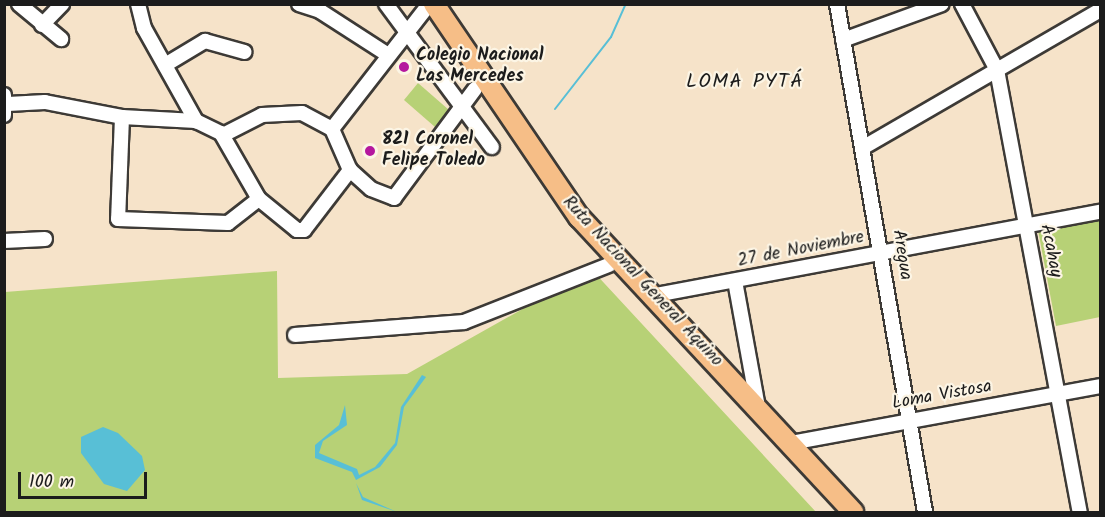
<!DOCTYPE html>
<meta charset="utf-8">
<style>
body{margin:0}
#map{position:relative;width:1105px;height:517px;overflow:hidden;background:#f6e3c9;font-family:Kalam,sans-serif}
div>[style]{position:absolute}
[style*='--x']{left:calc(var(--x)*1px);top:calc(var(--y)*1px);width:calc(var(--w)*1px);rotate:calc(var(--a)*1deg)}
.green>*{inset:0;background:#b7d176}
.water>*{inset:0;background:#58bfd6}
.stream>*{height:2px;margin:-1px;padding:0 1px;transform-origin:1px;border-radius:1px;background:#58bfd6}
.roads{filter:drop-shadow(2px 0 #3d3a36) drop-shadow(-2px 0 #3d3a36) drop-shadow(0 2px #3d3a36) drop-shadow(0 -2px #3d3a36)}
.minor>*{height:14px;margin:-7px;padding:0 7px;transform-origin:7px;border-radius:7px;background:#fff}
.highway>*{height:20px;margin:-10px;padding:0 10px;transform-origin:10px;border-radius:10px;background:#f6be87}
.dots>*{width:16px;height:16px;translate:-50% -50%;box-sizing:border-box;border:3px solid #fcf5e5;border-radius:50%}
span{translate:-50% -50%;white-space:nowrap;text-align:center;line-height:1.15;-webkit-text-stroke:4.5px #fcf5e5;paint-order:stroke}
.poi-label{font-size:18px;color:#1c1c1c;font-weight:700}
.left{translate:0 -50%;text-align:left}
.street-label{font-size:18px;color:#1c1c1c}
.neighbourhood-label{font-size:20px;color:#1c1c1c;letter-spacing:1.5px}
.frame{position:absolute;inset:0;border:6px solid #1c1c1c;pointer-events:none}
.scale{position:absolute;left:18px;top:472px;width:129px;height:27px;box-sizing:border-box;border:3px solid #1c1c1c;border-top:0;padding-left:8px;font-size:18px;line-height:21px;white-space:nowrap;color:#1c1c1c;-webkit-text-stroke:4px #fcf5e5;paint-order:stroke}
</style>
<div id="map">
<div class="green">
<i style="clip-path:polygon(418px 83px,449px 110px,435px 127px,404px 100px)"></i>
<i style="clip-path:polygon(1100px 218px,1100px 317px,1056px 326px,1038px 230px)"></i>
<i style="clip-path:polygon(592px 270px,816px 512px,5px 512px,5px 292px,277px 271px,278px 378px,407px 374px)"></i>
</div>
<div class="water">
<i style="clip-path:polygon(422px 375px,426px 377px,404px 407px,397px 445px,380px 467px,356px 480px,352px 472px,315px 458px,315px 445px,339px 425px,345px 405px,347px 425px,323px 441px,319px 453px,357px 469px,359px 475px,375px 467px,395px 443px,401px 407px)"></i>
<i style="clip-path:polygon(103px 427px,118px 433px,142px 456px,145px 470px,127px 491px,104px 484px,81px 453px,81px 437px)"></i>
<i style="clip-path:polygon(356px 483px,363px 497px,397px 512px,362px 500px)"></i>
</div>
<div class="stream">
<i style="--x:555;--y:109;--w:91;--a:-52.1"></i>
<i style="--x:611;--y:37;--w:36;--a:-66"></i>
</div>
<div class="roads">
<div class="minor">
<i style="--x:19;--y:4;--w:55;--a:39.8"></i>
<i style="--x:138;--y:4;--w:25;--a:76"></i>
<i style="--x:144;--y:28;--w:107;--a:60.8"></i>
<i style="--x:299;--y:4;--w:22;--a:18"></i>
<i style="--x:320;--y:11;--w:81;--a:32.9"></i>
<i style="--x:386;--y:4;--w:178;--a:53.5"></i>
<i style="--x:837;--y:4;--w:516;--a:80.17"></i>
<i style="--x:962;--y:4;--w:75;--a:62.1"></i>
<i style="--x:997;--y:70;--w:450;--a:79.4"></i>
<i style="--x:42;--y:25;--w:29;--a:-46"></i>
<i style="--x:843;--y:40;--w:105;--a:-20"></i>
<i style="--x:165;--y:65;--w:47;--a:-31"></i>
<i style="--x:205;--y:41;--w:41;--a:15.4"></i>
<i style="--x:4;--y:95;--w:20;--a:90"></i>
<i style="--x:8;--y:104;--w:37;--a:-3"></i>
<i style="--x:45;--y:102;--w:78;--a:11"></i>
<i style="--x:122;--y:117;--w:74;--a:3.1"></i>
<i style="--x:196;--y:121;--w:28;--a:26"></i>
<i style="--x:221;--y:133;--w:76;--a:60.1"></i>
<i style="--x:259;--y:199;--w:49;--a:39.2"></i>
<i style="--x:297;--y:230;--w:7;--a:0"></i>
<i style="--x:304;--y:230;--w:76;--a:-52.5"></i>
<i style="--x:122;--y:117;--w:102;--a:92.2"></i>
<i style="--x:118;--y:219;--w:110;--a:2.1"></i>
<i style="--x:228;--y:223;--w:39;--a:-38"></i>
<i style="--x:332;--y:129;--w:150;--a:-52.1"></i>
<i style="--x:223;--y:135;--w:44;--a:-27.1"></i>
<i style="--x:262;--y:115;--w:40;--a:-2.9"></i>
<i style="--x:302;--y:113;--w:34;--a:28"></i>
<i style="--x:332;--y:129;--w:45;--a:66.3"></i>
<i style="--x:350;--y:170;--w:28;--a:42"></i>
<i style="--x:371;--y:189;--w:25;--a:21"></i>
<i style="--x:394;--y:198;--w:136;--a:-53.4"></i>
<i style="--x:864;--y:147;--w:273;--a:-30.1"></i>
<i style="--x:4;--y:241;--w:41;--a:-2.8"></i>
<i style="--x:735;--y:281;--w:128;--a:79.7"></i>
<i style="--x:650;--y:296;--w:458;--a:-10.6"></i>
<i style="--x:295;--y:335;--w:169;--a:-4.4"></i>
<i style="--x:464;--y:322;--w:156;--a:-21.5"></i>
<i style="--x:790;--y:443;--w:315;--a:-10.4"></i>
</div>
<div class="highway">
<i style="--x:434;--y:4;--w:258;--a:55.8"></i>
<i style="--x:579;--y:217;--w:403;--a:47.1"></i>
</div>
</div>
<div class="dots">
<i style="left:404px;top:67px;background:#b5179e"></i>
<i style="left:370px;top:151px;background:#b5179e"></i>
</div>
<div class="poi-label">
<span class="left" style="left:416px;top:67px">Colegio Nacional<br>Las Mercedes</span>
<span class="left" style="left:382px;top:151px">821 Coronel<br>Felipe Toledo</span>
</div>
<div class="street-label">
<span style="left:801px;top:250px;rotate:-11deg">27 de Noviembre</span>
<span style="left:1050px;top:251px;rotate:79deg">Acahay</span>
<span style="left:901px;top:255px;rotate:81deg">Aregua</span>
<span style="left:642px;top:282px;rotate:47deg">Ruta Nacional General Aquino</span>
<span style="left:942px;top:396px;rotate:-10deg">Loma Vistosa</span>
</div>
<div class="neighbourhood-label">
<span style="left:745px;top:82px">LOMA PYTÁ</span>
</div>
<div class="frame"></div>
<div class="scale">100 m</div>
</div>
